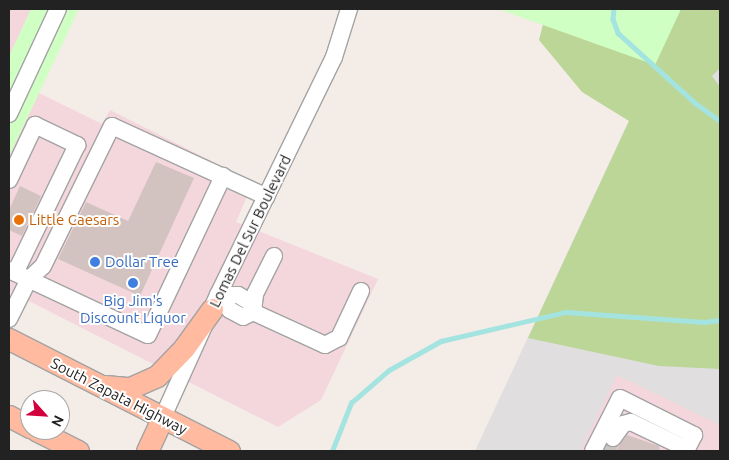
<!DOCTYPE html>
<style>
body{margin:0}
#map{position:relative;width:729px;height:460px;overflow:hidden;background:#f3ece7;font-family:Ubuntu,sans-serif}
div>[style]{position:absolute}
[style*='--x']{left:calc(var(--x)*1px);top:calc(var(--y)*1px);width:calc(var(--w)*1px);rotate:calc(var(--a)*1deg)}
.residential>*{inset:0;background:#e0dedf}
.commercial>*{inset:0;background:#f4d6dd}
.forest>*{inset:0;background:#bcd698}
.park>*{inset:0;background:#cfffc2}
.stream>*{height:4.5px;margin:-2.25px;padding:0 2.25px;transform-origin:2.25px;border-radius:2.25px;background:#a4e4e0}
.building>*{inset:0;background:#d3c3c0}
.minor-tunnel>*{height:16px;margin-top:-8px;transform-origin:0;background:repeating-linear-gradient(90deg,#c9c4c0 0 16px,transparent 0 24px)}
.roads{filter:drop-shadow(1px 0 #a3a3a3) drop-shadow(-1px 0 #a3a3a3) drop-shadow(0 1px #a3a3a3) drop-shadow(0 -1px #a3a3a3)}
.minor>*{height:16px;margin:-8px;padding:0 8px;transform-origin:8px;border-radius:8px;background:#fff}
.major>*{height:21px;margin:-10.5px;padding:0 10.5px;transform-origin:10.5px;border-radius:10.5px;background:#ffbaa0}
.dots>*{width:14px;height:14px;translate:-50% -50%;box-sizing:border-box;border:2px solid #fff;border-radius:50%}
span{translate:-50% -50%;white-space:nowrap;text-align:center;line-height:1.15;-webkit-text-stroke:4px #fff;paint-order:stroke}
.food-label{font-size:15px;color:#c56008}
.left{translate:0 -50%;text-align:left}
.street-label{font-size:15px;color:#222}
.shop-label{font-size:15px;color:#366cbe}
.frame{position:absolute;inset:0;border:10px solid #222;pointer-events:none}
.north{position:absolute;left:20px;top:390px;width:50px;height:50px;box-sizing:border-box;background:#fff;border:1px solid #a7a7a7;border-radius:50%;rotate:116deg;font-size:14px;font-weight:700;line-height:20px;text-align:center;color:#222}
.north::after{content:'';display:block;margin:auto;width:18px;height:22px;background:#d3003e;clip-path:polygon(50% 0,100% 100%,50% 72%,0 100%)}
</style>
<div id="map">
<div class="residential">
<i style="clip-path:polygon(681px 9px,720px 9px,720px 451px,475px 451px)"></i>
</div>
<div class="commercial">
<i style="clip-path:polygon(9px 9px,31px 9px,9px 57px)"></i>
<i style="clip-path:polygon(39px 93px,102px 124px,110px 110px,253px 182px,236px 222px,378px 279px,321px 400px,278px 427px,9px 291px,9px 156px)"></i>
<i style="clip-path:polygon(617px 375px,720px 425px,720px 451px,580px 451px)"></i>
</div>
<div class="forest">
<i style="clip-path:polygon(547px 9px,720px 9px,720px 68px,712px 76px,720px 87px,720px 369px,659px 366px,528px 338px,629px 121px,582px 92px,539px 40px)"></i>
</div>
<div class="park">
<i style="clip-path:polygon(31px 9px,79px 9px,9px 156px,9px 57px)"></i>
<i style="clip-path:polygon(498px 9px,681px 9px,655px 65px)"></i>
</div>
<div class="stream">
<i style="--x:614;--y:9;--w:10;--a:96"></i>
<i style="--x:613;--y:19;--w:15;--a:70"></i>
<i style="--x:618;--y:33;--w:103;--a:42.2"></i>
<i style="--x:694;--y:102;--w:32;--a:36"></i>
<i style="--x:332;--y:451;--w:52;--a:-68.4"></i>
<i style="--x:351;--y:403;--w:50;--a:-41"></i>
<i style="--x:389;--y:370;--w:60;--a:-29.1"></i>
<i style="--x:441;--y:341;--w:128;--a:-13.1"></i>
<i style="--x:566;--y:312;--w:138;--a:4.1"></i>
<i style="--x:704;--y:322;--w:16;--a:-7"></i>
</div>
<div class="building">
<i style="clip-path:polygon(156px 162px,194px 178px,140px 296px,58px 259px,86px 202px,128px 221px)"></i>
<i style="clip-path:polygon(20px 186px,41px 196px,22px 236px,9px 230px,9px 210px)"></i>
<i style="clip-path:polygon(627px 435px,659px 446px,660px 451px,615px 451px)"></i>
</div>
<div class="minor-tunnel">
<i style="--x:606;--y:451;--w:15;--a:-62"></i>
</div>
<div class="roads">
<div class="minor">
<i style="--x:9;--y:114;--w:116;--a:-65"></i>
<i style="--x:9;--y:180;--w:61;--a:-64.7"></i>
<i style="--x:35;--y:125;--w:47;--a:25.5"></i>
<i style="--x:77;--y:145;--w:142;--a:115.8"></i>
<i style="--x:274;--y:256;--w:42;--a:116.6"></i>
<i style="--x:255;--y:294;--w:18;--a:96"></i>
<i style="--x:253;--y:312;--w:79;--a:24.6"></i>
<i style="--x:325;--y:345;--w:16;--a:-27"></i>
<i style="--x:339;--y:338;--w:52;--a:-64.9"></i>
<i style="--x:9;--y:270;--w:153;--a:25.1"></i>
<i style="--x:148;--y:335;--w:176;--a:-64.7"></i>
<i style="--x:218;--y:295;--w:20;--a:0"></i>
<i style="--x:238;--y:295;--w:14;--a:30"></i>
<i style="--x:250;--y:302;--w:10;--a:73"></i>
<i style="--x:253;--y:312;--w:11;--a:153"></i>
<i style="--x:243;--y:317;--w:15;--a:-152"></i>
<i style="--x:230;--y:310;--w:19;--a:-129"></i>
<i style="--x:9;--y:319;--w:45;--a:-63.4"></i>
<i style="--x:29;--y:279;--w:19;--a:-43"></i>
<i style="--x:43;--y:266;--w:156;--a:-63.8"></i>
<i style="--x:112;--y:126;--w:170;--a:24.6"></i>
<i style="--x:162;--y:419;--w:136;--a:-65.7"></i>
<i style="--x:218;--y:295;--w:265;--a:-64"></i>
<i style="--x:334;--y:57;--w:50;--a:-72.6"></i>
<i style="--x:613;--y:438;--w:17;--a:-54"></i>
<i style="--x:623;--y:424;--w:8;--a:-14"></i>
<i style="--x:631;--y:422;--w:62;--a:25.7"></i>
<i style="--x:593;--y:451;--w:59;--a:-63"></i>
<i style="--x:620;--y:398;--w:83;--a:26.6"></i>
<i style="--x:694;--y:435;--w:18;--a:117"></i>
</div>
<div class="major">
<i style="--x:9;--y:339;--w:247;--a:27"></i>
<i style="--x:105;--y:386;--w:25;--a:5"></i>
<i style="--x:130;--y:388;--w:30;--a:-24"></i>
<i style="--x:157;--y:376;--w:39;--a:-46"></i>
<i style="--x:184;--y:348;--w:48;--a:-54.3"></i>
<i style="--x:9;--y:416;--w:24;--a:28"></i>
<i style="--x:36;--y:430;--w:47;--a:26.6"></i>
<i style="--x:147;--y:451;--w:35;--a:-65"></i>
</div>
</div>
<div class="dots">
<i style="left:19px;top:220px;background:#e8710a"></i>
<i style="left:95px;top:262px;background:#3f7fe0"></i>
<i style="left:133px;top:283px;background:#3f7fe0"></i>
</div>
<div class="food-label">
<span class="left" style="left:29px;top:220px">Little Caesars</span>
</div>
<div class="street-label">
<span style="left:250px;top:231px;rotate:-64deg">Lomas Del Sur Boulevard</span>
<span style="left:119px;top:396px;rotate:27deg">South Zapata Highway</span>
</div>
<div class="shop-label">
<span class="left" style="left:105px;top:262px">Dollar Tree</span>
<span style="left:133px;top:309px">Big Jim's<br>Discount Liquor</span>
</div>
<div class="frame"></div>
<div class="north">N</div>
</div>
